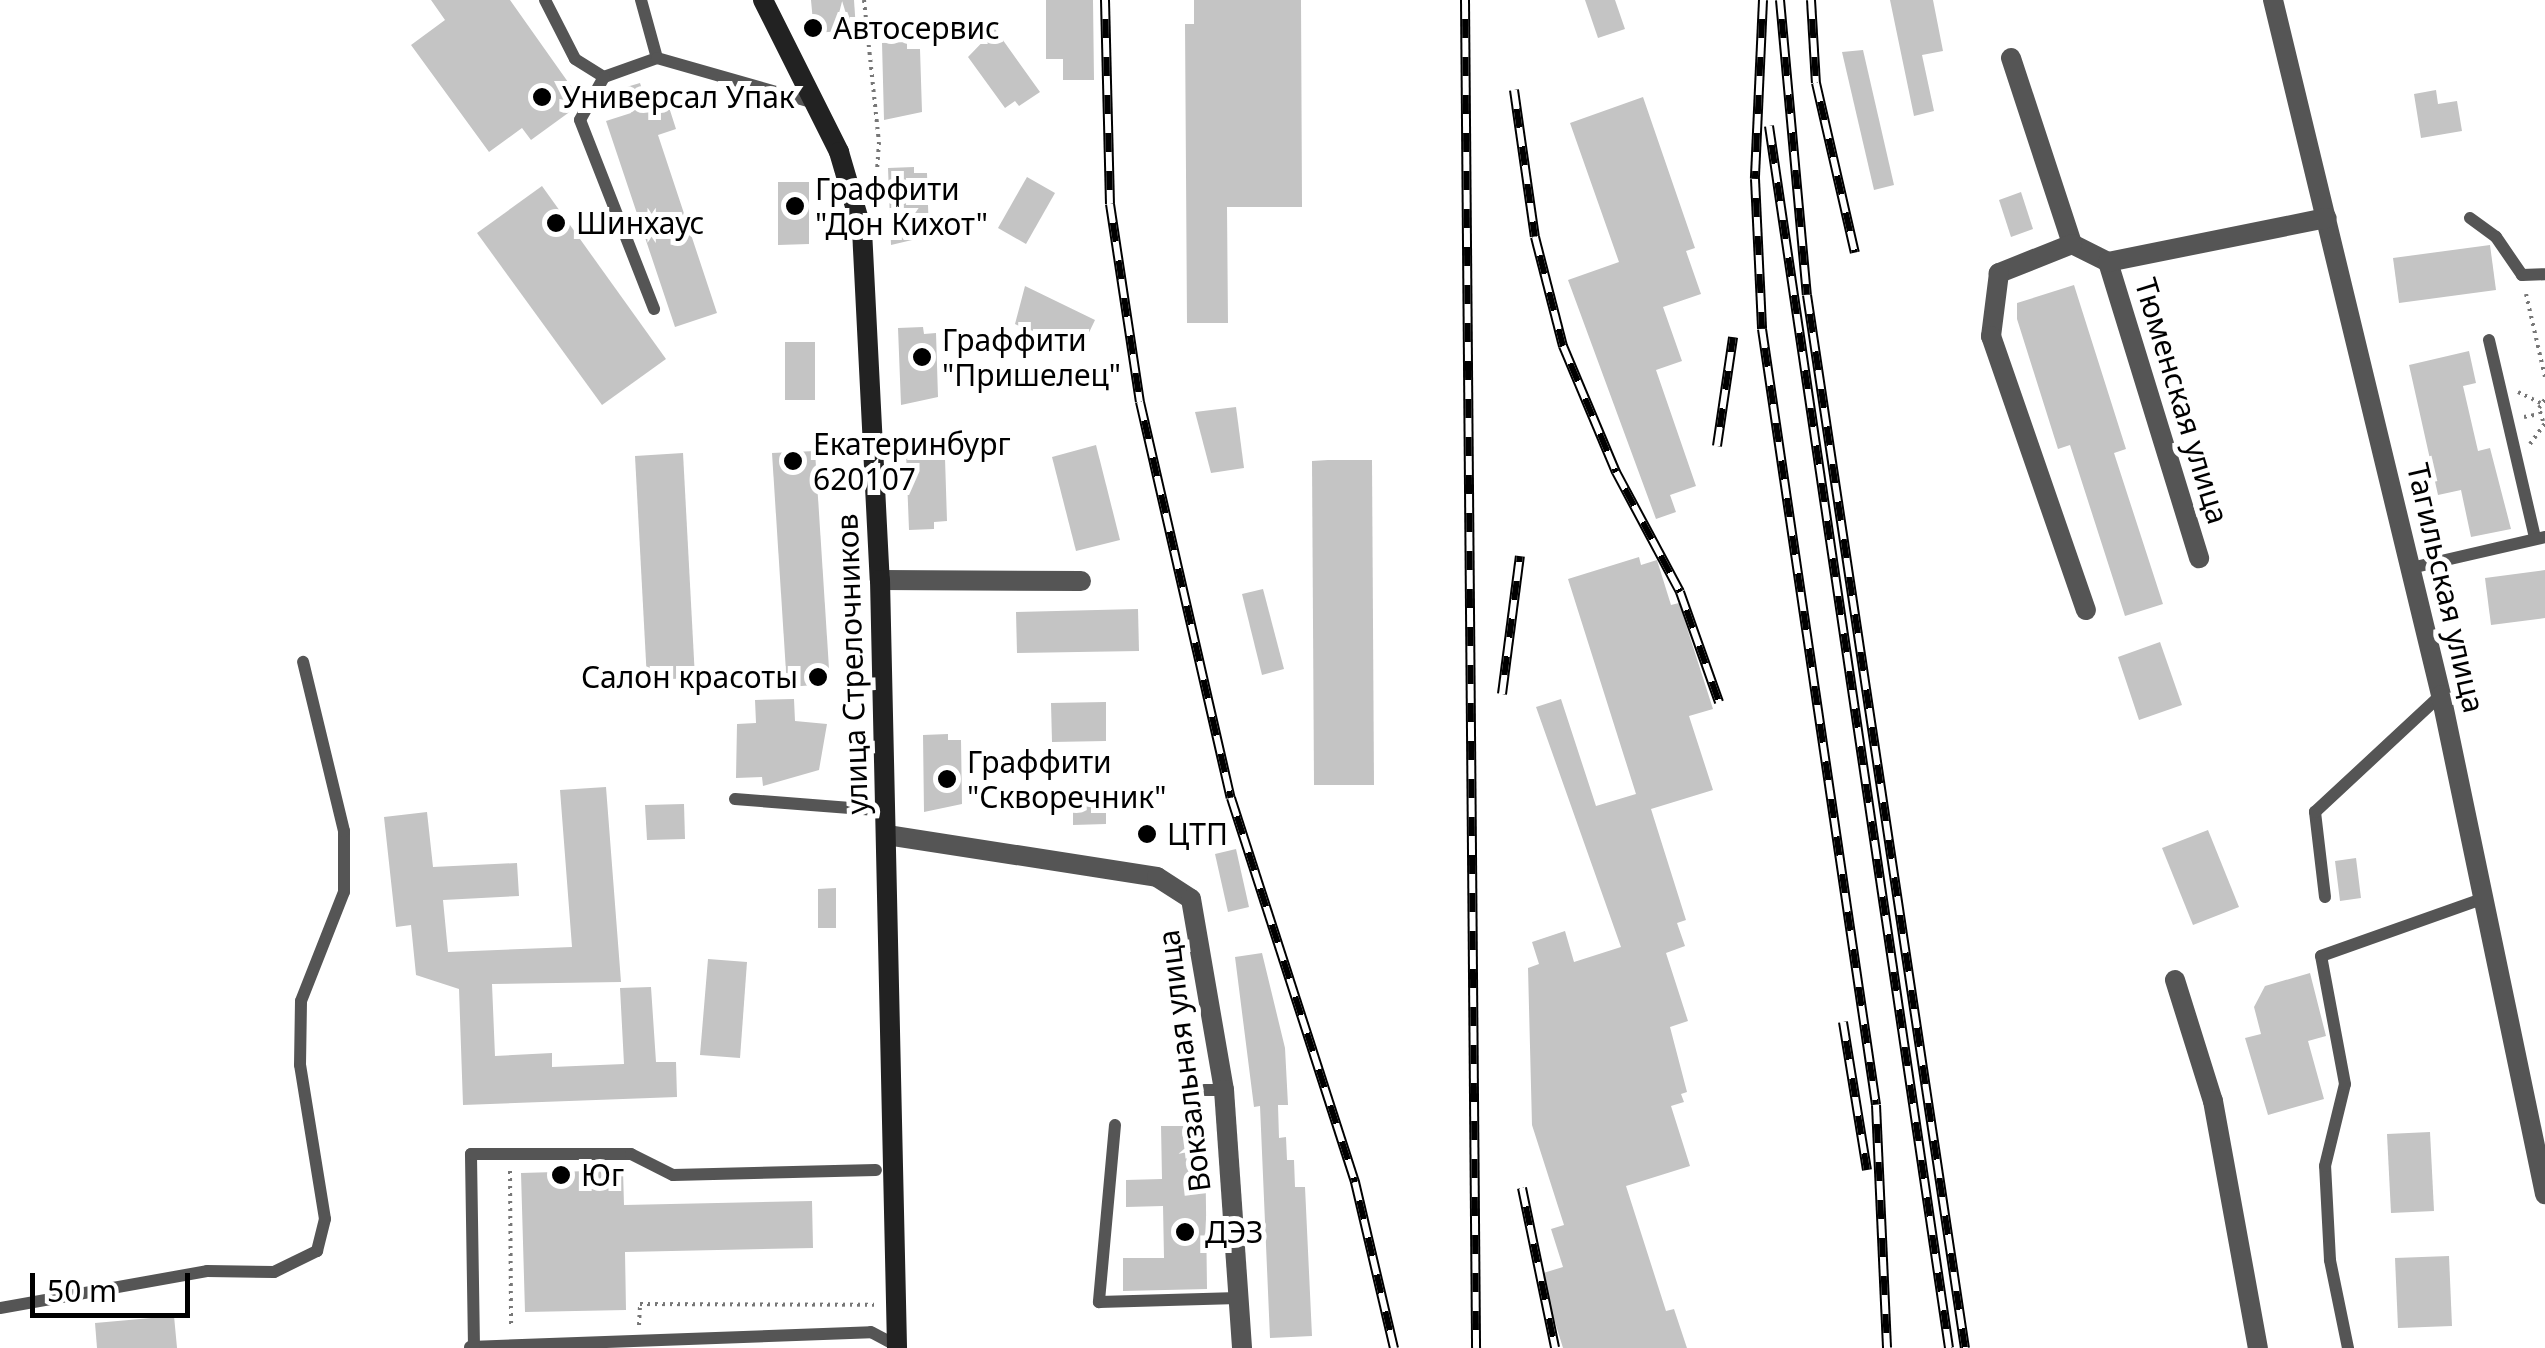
<!DOCTYPE html>
<meta charset="utf-8">
<style>
body{margin:0}
#map{position:relative;width:2545px;height:1348px;overflow:hidden;background:#fff;font-family:"Noto Sans",sans-serif}
div>[style]{position:absolute}
[style*='--x']{left:calc(var(--x)*1px);top:calc(var(--y)*1px);width:calc(var(--w)*1px);rotate:calc(var(--a)*1deg)}
.building>*{inset:0;background:#c4c4c4}
.path>*{height:4px;margin-top:-2px;transform-origin:0;background:repeating-linear-gradient(90deg,#777 0 2.5px,transparent 0 7.5px)}
.lane>*{height:12px;margin:-6px;padding:0 6px;transform-origin:6px;border-radius:6px;background:#555}
.street>*{height:20px;margin:-10px;padding:0 10px;transform-origin:10px;border-radius:10px;background:#555}
.secondary>*{height:20px;margin:-10px;padding:0 10px;transform-origin:10px;border-radius:10px;background:#222}
.rail>*{height:10px;margin-top:-5px;transform-origin:0;background:repeating-linear-gradient(90deg,#fff 0 19px,#000 0 38px);box-sizing:border-box;border-block:2px solid #000}
.dots>*{width:28px;height:28px;translate:-50% -50%;box-sizing:border-box;border:5px solid #fff;border-radius:50%}
span{translate:-50% -50%;white-space:nowrap;text-align:center;line-height:1.15;-webkit-text-stroke:10px #fff;paint-order:stroke}
.poi-label{font-size:30px;color:#000}
.left{translate:0 -50%;text-align:left}
.right{translate:-100% -50%;text-align:right}
.street-label{font-size:30px;color:#000}
.scale{position:absolute;left:30px;top:1273px;width:160px;height:45px;box-sizing:border-box;border:5px solid #000;border-top:0;padding-left:12px;font-size:30px;line-height:35px;white-space:nowrap;color:#000;-webkit-text-stroke:8px #fff;paint-order:stroke}
</style>
<div id="map">
<div class="building">
<i style="clip-path:polygon(431px 0,510px 0,580px 99px,575px 108px,531px 140px,522px 128px,489px 152px,411px 45px,445px 20px)"></i>
<i style="clip-path:polygon(811px 0,854px 0,856px 30px,814px 33px)"></i>
<i style="clip-path:polygon(1046px 0,1093px 0,1094px 80px,1063px 80px,1063px 59px,1046px 59px)"></i>
<i style="clip-path:polygon(1194px 0,1301px 0,1302px 207px,1227px 207px,1228px 323px,1187px 323px,1185px 24px,1194px 24px)"></i>
<i style="clip-path:polygon(1585px 0,1615px 0,1625px 29px,1598px 38px)"></i>
<i style="clip-path:polygon(1890px 0,1933px 0,1943px 51px,1922px 55px,1934px 111px,1914px 116px)"></i>
<i style="clip-path:polygon(995px 29px,1040px 92px,1019px 106px,1015px 101px,1005px 108px,968px 57px)"></i>
<i style="clip-path:polygon(907px 42px,907px 49px,920px 49px,922px 112px,884px 120px,882px 43px)"></i>
<i style="clip-path:polygon(1863px 50px,1894px 185px,1874px 190px,1842px 52px)"></i>
<i style="clip-path:polygon(640px 83px,648px 107px,667px 101px,676px 129px,658px 135px,717px 313px,675px 327px,606px 121px,631px 113px,623px 88px)"></i>
<i style="clip-path:polygon(2436px 90px,2438px 104px,2457px 101px,2462px 131px,2421px 138px,2414px 94px)"></i>
<i style="clip-path:polygon(1643px 97px,1695px 248px,1686px 251px,1701px 294px,1663px 307px,1682px 361px,1656px 370px,1696px 486px,1670px 495px,1676px 512px,1656px 519px,1568px 280px,1619px 262px,1570px 123px)"></i>
<i style="clip-path:polygon(914px 167px,914px 173px,927px 173px,929px 236px,891px 245px,888px 168px)"></i>
<i style="clip-path:polygon(1027px 177px,1055px 193px,1026px 244px,998px 228px)"></i>
<i style="clip-path:polygon(778px 182px,809px 182px,809px 244px,778px 245px)"></i>
<i style="clip-path:polygon(542px 186px,666px 359px,602px 405px,477px 233px)"></i>
<i style="clip-path:polygon(2021px 192px,2033px 229px,2011px 237px,1999px 200px)"></i>
<i style="clip-path:polygon(2490px 245px,2496px 290px,2399px 303px,2393px 258px)"></i>
<i style="clip-path:polygon(2074px 285px,2126px 449px,2114px 453px,2163px 604px,2125px 616px,2070px 445px,2058px 449px,2017px 319px,2017px 303px)"></i>
<i style="clip-path:polygon(1025px 286px,1095px 320px,1084px 343px,1078px 340px,1072px 351px,1015px 324px)"></i>
<i style="clip-path:polygon(923px 327px,924px 334px,936px 333px,938px 397px,901px 405px,898px 328px)"></i>
<i style="clip-path:polygon(785px 342px,815px 342px,815px 400px,785px 400px)"></i>
<i style="clip-path:polygon(2469px 351px,2476px 383px,2463px 386px,2478px 451px,2490px 448px,2511px 529px,2471px 537px,2461px 490px,2438px 495px,2409px 365px)"></i>
<i style="clip-path:polygon(1236px 407px,1244px 468px,1211px 473px,1195px 412px)"></i>
<i style="clip-path:polygon(1096px 445px,1120px 540px,1076px 551px,1052px 457px)"></i>
<i style="clip-path:polygon(815px 451px,830px 684px,787px 687px,772px 453px)"></i>
<i style="clip-path:polygon(906px 452px,945px 458px,947px 521px,934px 522px,934px 529px,909px 530px)"></i>
<i style="clip-path:polygon(683px 453px,695px 678px,647px 680px,635px 456px)"></i>
<i style="clip-path:polygon(1328px 460px,1372px 460px,1374px 785px,1314px 785px,1312px 461px)"></i>
<i style="clip-path:polygon(1639px 557px,1641px 565px,1657px 560px,1671px 605px,1679px 603px,1713px 709px,1689px 716px,1713px 790px,1651px 809px,1686px 920px,1677px 923px,1685px 946px,1666px 953px,1688px 1021px,1670px 1027px,1687px 1092px,1681px 1094px,1684px 1102px,1671px 1106px,1690px 1166px,1626px 1186px,1666px 1311px,1674px 1309px,1687px 1348px,1563px 1348px,1540px 1274px,1563px 1267px,1551px 1229px,1564px 1225px,1532px 1125px,1528px 968px,1539px 964px,1532px 942px,1565px 931px,1574px 962px,1621px 947px,1536px 707px,1561px 699px,1596px 806px,1636px 794px,1568px 579px)"></i>
<i style="clip-path:polygon(2545px 570px,2545px 618px,2491px 625px,2485px 578px)"></i>
<i style="clip-path:polygon(1263px 589px,1284px 669px,1262px 675px,1242px 594px)"></i>
<i style="clip-path:polygon(1138px 609px,1139px 651px,1017px 653px,1016px 612px)"></i>
<i style="clip-path:polygon(2160px 642px,2182px 705px,2139px 720px,2118px 657px)"></i>
<i style="clip-path:polygon(794px 699px,795px 721px,827px 724px,819px 770px,763px 786px,762px 777px,736px 778px,737px 724px,756px 723px,755px 700px)"></i>
<i style="clip-path:polygon(1106px 702px,1106px 741px,1052px 742px,1051px 703px)"></i>
<i style="clip-path:polygon(948px 734px,948px 740px,961px 740px,962px 804px,924px 812px,923px 735px)"></i>
<i style="clip-path:polygon(606px 787px,621px 982px,492px 984px,495px 1056px,552px 1053px,552px 1067px,624px 1064px,620px 988px,651px 987px,656px 1062px,676px 1062px,677px 1097px,463px 1105px,459px 989px,416px 975px,411px 925px,396px 927px,384px 817px,427px 812px,433px 867px,517px 863px,519px 896px,443px 900px,448px 952px,572px 947px,560px 790px)"></i>
<i style="clip-path:polygon(1073px 803px,1106px 803px,1106px 824px,1073px 825px)"></i>
<i style="clip-path:polygon(684px 804px,685px 839px,647px 840px,645px 805px)"></i>
<i style="clip-path:polygon(2208px 830px,2239px 907px,2193px 925px,2162px 848px)"></i>
<i style="clip-path:polygon(1236px 849px,1249px 907px,1228px 912px,1215px 854px)"></i>
<i style="clip-path:polygon(2356px 858px,2361px 898px,2340px 901px,2335px 861px)"></i>
<i style="clip-path:polygon(836px 888px,836px 928px,818px 928px,818px 889px)"></i>
<i style="clip-path:polygon(1262px 953px,1285px 1048px,1288px 1105px,1278px 1105px,1279px 1138px,1286px 1137px,1287px 1160px,1294px 1160px,1295px 1187px,1305px 1187px,1312px 1336px,1270px 1338px,1260px 1106px,1254px 1107px,1235px 957px)"></i>
<i style="clip-path:polygon(708px 959px,747px 962px,740px 1058px,700px 1055px)"></i>
<i style="clip-path:polygon(2310px 973px,2326px 1036px,2308px 1041px,2324px 1099px,2268px 1115px,2245px 1038px,2261px 1034px,2254px 1007px,2265px 986px)"></i>
<i style="clip-path:polygon(1161px 1126px,1205px 1126px,1207px 1289px,1123px 1291px,1123px 1258px,1164px 1258px,1163px 1206px,1126px 1207px,1126px 1180px,1162px 1179px)"></i>
<i style="clip-path:polygon(2430px 1132px,2434px 1211px,2391px 1213px,2387px 1134px)"></i>
<i style="clip-path:polygon(623px 1170px,624px 1205px,812px 1201px,813px 1248px,625px 1252px,626px 1310px,525px 1312px,521px 1173px)"></i>
<i style="clip-path:polygon(2449px 1256px,2452px 1326px,2398px 1328px,2395px 1258px)"></i>
<i style="clip-path:polygon(174px 1316px,177px 1348px,97px 1348px,95px 1323px)"></i>
</div>
<div class="path">
<i style="--x:864;--y:0;--w:143;--a:84"></i>
<i style="--x:879;--y:142;--w:57;--a:94"></i>
<i style="--x:2526;--y:294;--w:85;--a:77.1"></i>
<i style="--x:2518;--y:392;--w:25;--a:26"></i>
<i style="--x:2524;--y:417;--w:15;--a:-11"></i>
<i style="--x:2543;--y:421;--w:14;--a:-107"></i>
<i style="--x:2539;--y:408;--w:11;--a:-56"></i>
<i style="--x:2530;--y:444;--w:26;--a:-54"></i>
<i style="--x:510;--y:1171;--w:156;--a:89.6"></i>
<i style="--x:639;--y:1325;--w:21;--a:-87"></i>
<i style="--x:640;--y:1304;--w:234;--a:0.2"></i>
</div>
<div class="lane">
<i style="--x:545;--y:0;--w:66;--a:63"></i>
<i style="--x:575;--y:59;--w:34;--a:32"></i>
<i style="--x:604;--y:77;--w:56;--a:-19.7"></i>
<i style="--x:641;--y:0;--w:60;--a:74.6"></i>
<i style="--x:657;--y:58;--w:164;--a:15.9"></i>
<i style="--x:604;--y:77;--w:49;--a:119.2"></i>
<i style="--x:580;--y:120;--w:203;--a:68.6"></i>
<i style="--x:2470;--y:218;--w:32;--a:36"></i>
<i style="--x:2496;--y:237;--w:46;--a:55.6"></i>
<i style="--x:2522;--y:275;--w:23;--a:-2"></i>
<i style="--x:2489;--y:340;--w:203;--a:76.9"></i>
<i style="--x:2411;--y:568;--w:138;--a:-13"></i>
<i style="--x:735;--y:799;--w:151;--a:4.5"></i>
<i style="--x:2325;--y:897;--w:86;--a:-96.7"></i>
<i style="--x:2315;--y:812;--w:172;--a:-42.9"></i>
<i style="--x:1204;--y:1090;--w:20;--a:0"></i>
<i style="--x:1115;--y:1125;--w:178;--a:95.2"></i>
<i style="--x:1099;--y:1302;--w:139;--a:-1.6"></i>
<i style="--x:0;--y:1308;--w:210;--a:-10.1"></i>
<i style="--x:207;--y:1271;--w:67;--a:0.9"></i>
<i style="--x:274;--y:1272;--w:48;--a:-26"></i>
<i style="--x:317;--y:1251;--w:33;--a:-76"></i>
<i style="--x:325;--y:1219;--w:156;--a:-99.2"></i>
<i style="--x:300;--y:1065;--w:64;--a:-89.1"></i>
<i style="--x:301;--y:1001;--w:117;--a:-68.5"></i>
<i style="--x:344;--y:892;--w:61;--a:-90"></i>
<i style="--x:344;--y:831;--w:174;--a:-103.6"></i>
<i style="--x:470;--y:1347;--w:401;--a:-2.1"></i>
<i style="--x:871;--y:1332;--w:30;--a:28"></i>
<i style="--x:474;--y:1347;--w:193;--a:-90.9"></i>
<i style="--x:471;--y:1154;--w:160;--a:0"></i>
<i style="--x:631;--y:1154;--w:47;--a:26.6"></i>
<i style="--x:673;--y:1175;--w:203;--a:-1.4"></i>
<i style="--x:2348;--y:1348;--w:90;--a:-101.6"></i>
<i style="--x:2330;--y:1260;--w:94;--a:-93"></i>
<i style="--x:2325;--y:1166;--w:84;--a:-76.3"></i>
<i style="--x:2345;--y:1084;--w:130;--a:-100.6"></i>
<i style="--x:2321;--y:956;--w:171;--a:-19.5"></i>
</div>
<div class="street">
<i style="--x:2273;--y:0;--w:715;--a:76.41"></i>
<i style="--x:2441;--y:695;--w:510;--a:78.23"></i>
<i style="--x:2011;--y:58;--w:196;--a:71.8"></i>
<i style="--x:2072;--y:244;--w:40;--a:26.6"></i>
<i style="--x:2108;--y:262;--w:310;--a:72.9"></i>
<i style="--x:2072;--y:244;--w:79;--a:158.3"></i>
<i style="--x:1999;--y:273;--w:64;--a:97.2"></i>
<i style="--x:1991;--y:336;--w:290;--a:70.9"></i>
<i style="--x:2108;--y:262;--w:223;--a:-11.4"></i>
<i style="--x:880;--y:580;--w:201;--a:0.3"></i>
<i style="--x:887;--y:835;--w:273;--a:8.8"></i>
<i style="--x:1157;--y:877;--w:40;--a:32.9"></i>
<i style="--x:1191;--y:899;--w:194;--a:80.2"></i>
<i style="--x:1224;--y:1090;--w:259;--a:86"></i>
<i style="--x:2175;--y:980;--w:127;--a:72.6"></i>
<i style="--x:2213;--y:1101;--w:251;--a:79.7"></i>
</div>
<div class="secondary">
<i style="--x:763;--y:0;--w:170;--a:63.4"></i>
<i style="--x:839;--y:152;--w:81;--a:73.6"></i>
<i style="--x:862;--y:230;--w:350;--a:87.1"></i>
<i style="--x:880;--y:580;--w:768;--a:88.73"></i>
</div>
<div class="rail">
<i style="--x:1105;--y:0;--w:204;--a:88.6"></i>
<i style="--x:1110;--y:204;--w:200;--a:81.4"></i>
<i style="--x:1140;--y:402;--w:406;--a:77.1"></i>
<i style="--x:1231;--y:798;--w:404;--a:72.1"></i>
<i style="--x:1355;--y:1182;--w:171;--a:76.8"></i>
<i style="--x:1465;--y:0;--w:1348;--a:89.53"></i>
<i style="--x:1763;--y:0;--w:179;--a:92.6"></i>
<i style="--x:1755;--y:179;--w:150;--a:87.3"></i>
<i style="--x:1762;--y:329;--w:784;--a:81.64"></i>
<i style="--x:1876;--y:1105;--w:243;--a:87.4"></i>
<i style="--x:1780;--y:0;--w:296;--a:84.8"></i>
<i style="--x:1807;--y:295;--w:1065;--a:81.47"></i>
<i style="--x:1811;--y:0;--w:83;--a:86.6"></i>
<i style="--x:1816;--y:83;--w:174;--a:77.1"></i>
<i style="--x:1514;--y:90;--w:148;--a:81.9"></i>
<i style="--x:1535;--y:237;--w:113;--a:75.6"></i>
<i style="--x:1563;--y:346;--w:137;--a:67.2"></i>
<i style="--x:1616;--y:472;--w:136;--a:61.9"></i>
<i style="--x:1680;--y:592;--w:117;--a:70.5"></i>
<i style="--x:1769;--y:126;--w:1235;--a:81.62"></i>
<i style="--x:1717;--y:446;--w:110;--a:-81.6"></i>
<i style="--x:1502;--y:694;--w:139;--a:-82.6"></i>
<i style="--x:1843;--y:1022;--w:150;--a:80.8"></i>
<i style="--x:1522;--y:1188;--w:163;--a:78.3"></i>
</div>
<div class="dots">
<i style="left:813px;top:28px;background:#000"></i>
<i style="left:542px;top:97px;background:#000"></i>
<i style="left:795px;top:206px;background:#000"></i>
<i style="left:556px;top:223px;background:#000"></i>
<i style="left:922px;top:357px;background:#000"></i>
<i style="left:793px;top:461px;background:#000"></i>
<i style="left:818px;top:677px;background:#000"></i>
<i style="left:947px;top:779px;background:#000"></i>
<i style="left:1147px;top:834px;background:#000"></i>
<i style="left:561px;top:1175px;background:#000"></i>
<i style="left:1185px;top:1232px;background:#000"></i>
</div>
<div class="poi-label">
<span class="left" style="left:833px;top:28px">Автосервис</span>
<span class="left" style="left:562px;top:97px">Универсал Упак</span>
<span class="left" style="left:815px;top:206px">Граффити<br>"Дон Кихот"</span>
<span class="left" style="left:576px;top:223px">Шинхаус</span>
<span class="left" style="left:942px;top:357px">Граффити<br>"Пришелец"</span>
<span class="left" style="left:813px;top:461px">Екатеринбург<br>620107</span>
<span class="right" style="left:798px;top:677px">Салон красоты</span>
<span class="left" style="left:967px;top:779px">Граффити<br>"Скворечник"</span>
<span class="left" style="left:1167px;top:834px">ЦТП</span>
<span class="left" style="left:581px;top:1175px">Юг</span>
<span class="left" style="left:1205px;top:1232px">ДЭЗ</span>
</div>
<div class="street-label">
<span style="left:2182px;top:401px;rotate:73deg">Тюменская улица</span>
<span style="left:2446px;top:588px;rotate:77deg">Тагильская улица</span>
<span style="left:852px;top:664px;rotate:-92deg">улица Стрелочников</span>
<span style="left:1184px;top:1061px;rotate:-97deg">Вокзальная улица</span>
</div>
<div class="scale">50 m</div>
</div>
